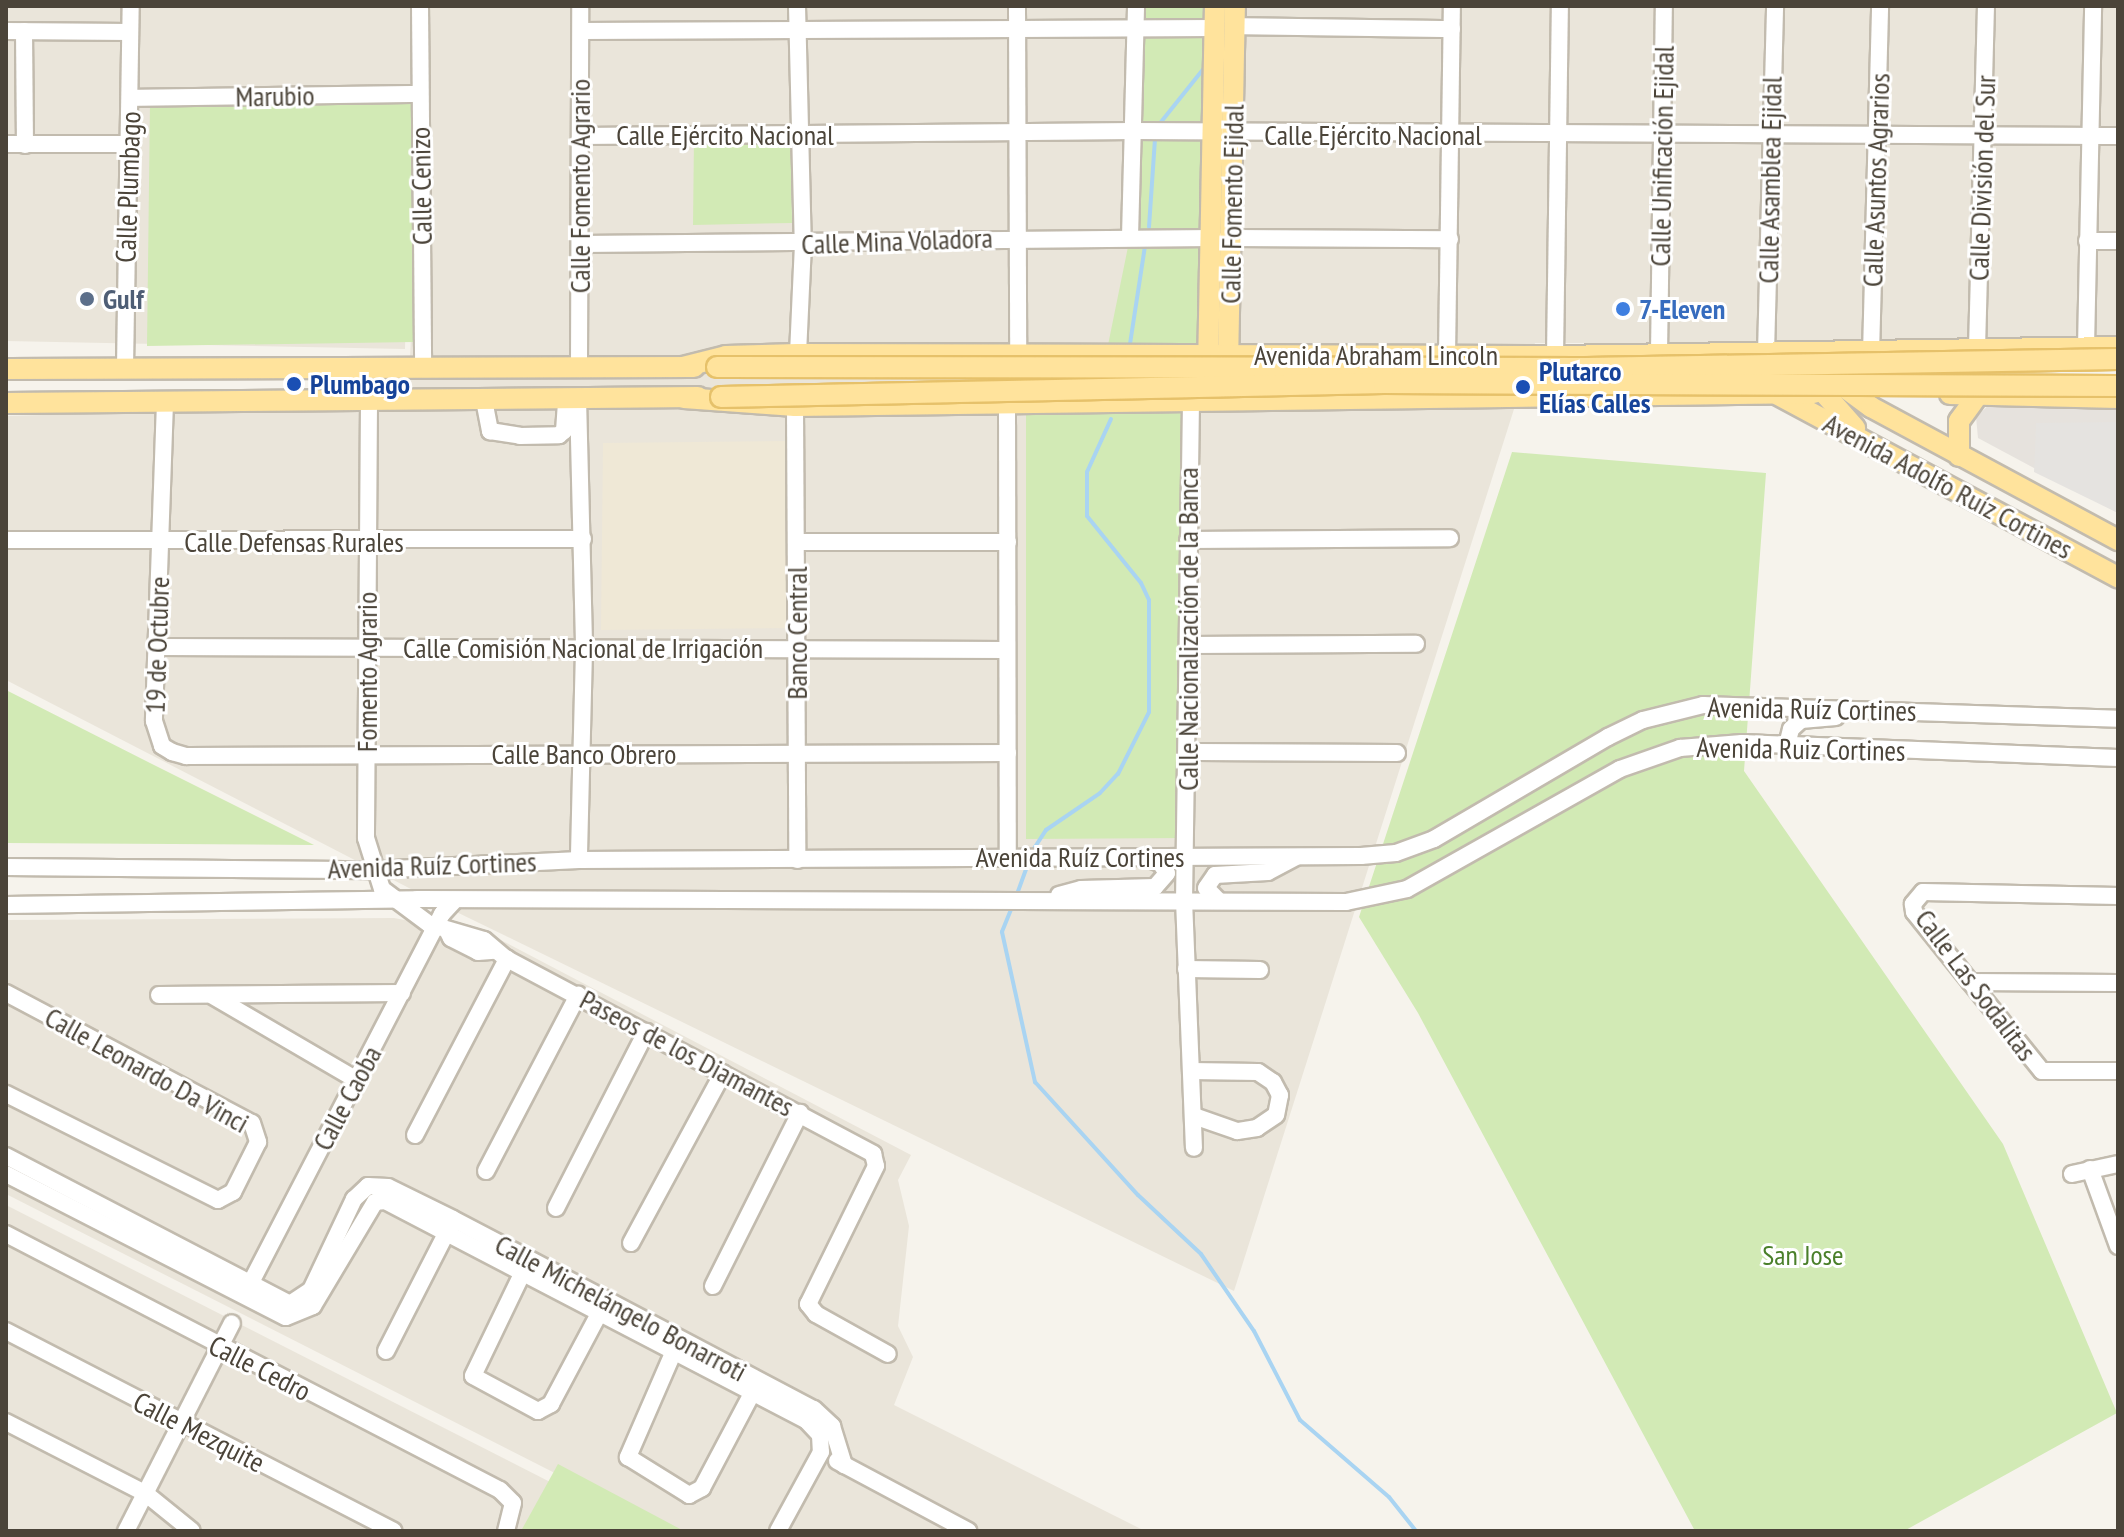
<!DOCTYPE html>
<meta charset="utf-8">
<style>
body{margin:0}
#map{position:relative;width:2124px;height:1537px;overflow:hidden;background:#f6f3ec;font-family:"PT Sans Narrow",sans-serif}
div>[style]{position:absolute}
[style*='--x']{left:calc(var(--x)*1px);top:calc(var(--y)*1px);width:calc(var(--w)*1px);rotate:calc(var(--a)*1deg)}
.residential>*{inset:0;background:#eae5da}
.industrial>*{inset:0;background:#e6e2dd}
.education>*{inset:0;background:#efe8d6}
.green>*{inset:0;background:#d2eab5}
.parking>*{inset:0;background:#e5e3e0}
.stream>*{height:4px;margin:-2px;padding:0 2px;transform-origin:2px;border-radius:2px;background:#a9d4f2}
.roads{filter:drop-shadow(2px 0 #c2bbae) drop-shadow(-2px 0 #c2bbae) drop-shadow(0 2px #c2bbae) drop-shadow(0 -2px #c2bbae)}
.minor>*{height:16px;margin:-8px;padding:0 8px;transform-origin:8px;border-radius:8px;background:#fff}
.major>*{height:20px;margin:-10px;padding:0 10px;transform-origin:10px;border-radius:10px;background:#ffe39c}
.bridges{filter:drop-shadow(2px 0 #e6c16a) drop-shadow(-2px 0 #e6c16a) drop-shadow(0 2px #e6c16a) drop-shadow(0 -2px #e6c16a)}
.major-bridge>*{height:20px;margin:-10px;padding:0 10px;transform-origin:10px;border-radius:10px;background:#ffe39c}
.dots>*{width:22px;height:22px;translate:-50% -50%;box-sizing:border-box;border:4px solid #fff;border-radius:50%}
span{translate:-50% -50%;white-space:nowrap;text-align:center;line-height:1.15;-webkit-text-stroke:6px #fff;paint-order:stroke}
.street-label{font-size:28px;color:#4b4439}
.service-label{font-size:28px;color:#4e5e75;font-weight:700}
.left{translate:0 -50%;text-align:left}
.shop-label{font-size:28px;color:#366cbe;font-weight:700}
.transit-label{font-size:28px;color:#164399;font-weight:700}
.park-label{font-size:28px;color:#4a7f2a}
.frame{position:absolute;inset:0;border:8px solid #4b4439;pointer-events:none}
</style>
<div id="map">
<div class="residential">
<i style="clip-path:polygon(6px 6px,412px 6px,405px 349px,6px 341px)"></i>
<i style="clip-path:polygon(425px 6px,2118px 6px,2118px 343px,1535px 343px,1234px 1291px,438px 903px,6px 680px,6px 416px,408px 405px)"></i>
<i style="clip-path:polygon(394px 918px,495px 937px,911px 1155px,898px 1180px,909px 1226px,898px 1326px,913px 1357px,894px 1405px,1145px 1531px,669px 1531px,6px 1194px,6px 920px)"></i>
<i style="clip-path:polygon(6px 1205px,556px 1485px,539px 1531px,6px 1531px)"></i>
</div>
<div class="industrial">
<i style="clip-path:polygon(2118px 400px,2118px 513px,1978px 438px,1976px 417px,1993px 401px)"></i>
</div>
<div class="education">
<i style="clip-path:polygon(791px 441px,790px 628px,601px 630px,603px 443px)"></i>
</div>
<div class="green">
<i style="clip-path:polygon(1136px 6px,1215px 6px,1209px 355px,1108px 345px,1130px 237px)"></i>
<i style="clip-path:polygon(150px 103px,414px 103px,414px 342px,147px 346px)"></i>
<i style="clip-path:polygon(694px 137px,791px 141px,792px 223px,693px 225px)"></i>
<i style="clip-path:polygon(1186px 404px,1186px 838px,1026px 839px,1026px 409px)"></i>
<i style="clip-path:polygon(1512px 452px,1766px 473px,1744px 771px,2003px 1144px,2117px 1413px,1904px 1531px,1695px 1531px,1418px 1013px,1359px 917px)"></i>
<i style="clip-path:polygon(6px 690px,150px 763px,314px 845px,6px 843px)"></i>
<i style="clip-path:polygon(558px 1464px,684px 1531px,521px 1531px)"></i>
</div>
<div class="parking">
<i style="clip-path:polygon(2118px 422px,2118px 513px,2034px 472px,2036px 423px)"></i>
</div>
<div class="stream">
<i style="--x:1161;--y:122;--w:70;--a:-51.3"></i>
<i style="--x:1149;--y:227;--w:88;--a:-86.1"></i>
<i style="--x:1130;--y:344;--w:99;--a:-81.3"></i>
<i style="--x:1033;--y:850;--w:24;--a:-57"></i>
<i style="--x:1046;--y:830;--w:65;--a:-34.4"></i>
<i style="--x:1100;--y:793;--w:26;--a:-47"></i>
<i style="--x:1118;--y:774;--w:69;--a:-63.4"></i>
<i style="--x:1149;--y:712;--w:112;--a:-90"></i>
<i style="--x:1149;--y:600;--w:19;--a:-115"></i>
<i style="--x:1141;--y:583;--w:86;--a:-128.9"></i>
<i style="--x:1087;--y:516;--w:44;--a:-90"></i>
<i style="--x:1087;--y:472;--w:58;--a:-65.6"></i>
<i style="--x:1017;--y:894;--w:33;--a:-70"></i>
<i style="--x:1012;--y:907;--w:27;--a:112"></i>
<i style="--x:1002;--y:932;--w:154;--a:77.6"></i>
<i style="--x:1035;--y:1082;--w:153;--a:47.7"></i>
<i style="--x:1138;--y:1195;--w:86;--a:43.1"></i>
<i style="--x:1201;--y:1254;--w:93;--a:55.5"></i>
<i style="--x:1254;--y:1331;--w:100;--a:62.7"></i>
<i style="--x:1300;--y:1420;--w:118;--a:40.9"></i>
<i style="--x:1389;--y:1497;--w:43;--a:51.5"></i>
</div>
<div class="roads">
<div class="minor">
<i style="--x:420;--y:6;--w:360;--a:89.5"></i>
<i style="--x:797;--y:6;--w:238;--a:88.6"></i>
<i style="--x:803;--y:244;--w:110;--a:92.6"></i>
<i style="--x:1017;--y:6;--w:346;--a:89.8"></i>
<i style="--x:1234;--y:26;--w:218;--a:0.8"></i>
<i style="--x:6;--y:31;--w:124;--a:0.5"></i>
<i style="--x:24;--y:31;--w:114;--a:89.5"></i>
<i style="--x:581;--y:31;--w:634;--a:-0.27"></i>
<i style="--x:131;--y:98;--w:289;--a:-0.8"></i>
<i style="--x:581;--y:136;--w:552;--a:-0.52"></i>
<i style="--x:1133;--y:131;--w:985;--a:0.29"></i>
<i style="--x:6;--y:144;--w:125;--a:0"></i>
<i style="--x:1130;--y:237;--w:231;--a:-88.5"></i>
<i style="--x:1233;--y:238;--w:217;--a:0.3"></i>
<i style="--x:2087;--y:241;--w:31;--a:0"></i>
<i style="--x:581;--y:244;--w:633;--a:-0.54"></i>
<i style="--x:2086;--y:347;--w:341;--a:-88.8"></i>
<i style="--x:1977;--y:349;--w:343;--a:-88.5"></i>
<i style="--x:1766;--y:353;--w:347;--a:-88.5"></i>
<i style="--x:1659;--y:354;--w:348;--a:-89.2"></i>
<i style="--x:1871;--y:354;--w:348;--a:-88.5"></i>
<i style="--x:1447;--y:356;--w:350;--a:-89.2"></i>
<i style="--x:1555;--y:356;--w:350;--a:-89.2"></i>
<i style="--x:579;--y:365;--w:359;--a:-89.8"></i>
<i style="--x:125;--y:368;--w:362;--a:-89.1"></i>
<i style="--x:578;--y:398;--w:252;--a:88.6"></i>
<i style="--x:584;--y:650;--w:210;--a:91.4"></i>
<i style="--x:484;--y:400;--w:32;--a:79"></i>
<i style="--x:490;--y:431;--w:30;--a:9"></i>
<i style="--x:520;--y:436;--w:39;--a:-1"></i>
<i style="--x:559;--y:435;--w:6;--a:-39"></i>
<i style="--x:564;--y:431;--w:32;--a:-86"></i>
<i style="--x:1191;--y:401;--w:499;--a:90.8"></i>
<i style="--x:1184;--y:900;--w:248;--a:87.7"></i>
<i style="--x:165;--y:402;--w:319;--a:92"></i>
<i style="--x:154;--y:721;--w:26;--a:72"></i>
<i style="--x:162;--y:746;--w:12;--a:31"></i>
<i style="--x:172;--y:752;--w:15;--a:16"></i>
<i style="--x:186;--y:756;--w:822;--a:-0.21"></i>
<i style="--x:369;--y:402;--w:436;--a:90.4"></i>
<i style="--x:366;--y:838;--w:53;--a:72.6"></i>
<i style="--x:382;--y:889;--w:59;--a:36.7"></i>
<i style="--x:429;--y:924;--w:57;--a:16.2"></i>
<i style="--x:484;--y:940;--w:30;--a:40"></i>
<i style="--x:507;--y:959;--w:415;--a:28"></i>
<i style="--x:873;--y:1154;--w:12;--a:76"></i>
<i style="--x:876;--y:1166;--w:154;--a:116.2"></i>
<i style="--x:808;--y:1304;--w:13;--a:51"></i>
<i style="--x:816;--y:1314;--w:82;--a:29.1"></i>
<i style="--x:1007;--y:405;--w:452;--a:89.9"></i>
<i style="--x:795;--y:406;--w:454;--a:89.7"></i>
<i style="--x:6;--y:540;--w:577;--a:-0.1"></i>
<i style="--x:1188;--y:540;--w:262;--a:-0.4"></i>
<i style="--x:797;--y:542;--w:211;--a:0"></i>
<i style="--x:1190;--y:645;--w:226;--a:-0.3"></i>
<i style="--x:158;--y:647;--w:849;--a:0.2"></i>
<i style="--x:1787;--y:745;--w:16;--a:-76"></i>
<i style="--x:1791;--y:729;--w:13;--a:-42"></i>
<i style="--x:1801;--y:720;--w:35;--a:-5"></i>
<i style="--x:1188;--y:752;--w:209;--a:0.3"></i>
<i style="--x:6;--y:867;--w:367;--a:0.5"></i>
<i style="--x:373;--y:870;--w:206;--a:-2.8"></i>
<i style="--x:579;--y:860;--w:782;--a:-0.29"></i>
<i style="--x:1361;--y:856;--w:35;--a:-5"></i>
<i style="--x:1396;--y:853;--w:40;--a:-20.2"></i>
<i style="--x:1434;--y:839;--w:202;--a:-30.4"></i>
<i style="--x:1608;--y:737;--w:39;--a:-26"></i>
<i style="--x:1643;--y:720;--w:62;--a:-14"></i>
<i style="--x:1703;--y:705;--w:415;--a:1.9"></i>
<i style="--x:1059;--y:895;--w:23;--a:-15"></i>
<i style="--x:1081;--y:889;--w:74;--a:-1.5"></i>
<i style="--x:1155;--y:887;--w:18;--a:-49"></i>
<i style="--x:1167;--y:873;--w:12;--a:-125"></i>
<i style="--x:1160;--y:863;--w:14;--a:-159"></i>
<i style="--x:2118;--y:896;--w:195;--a:-178.8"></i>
<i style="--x:1923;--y:892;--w:16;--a:130"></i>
<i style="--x:1913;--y:904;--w:8;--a:83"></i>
<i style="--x:1914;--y:912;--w:204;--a:51.2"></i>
<i style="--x:2042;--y:1071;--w:76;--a:0"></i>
<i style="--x:1219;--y:901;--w:18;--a:-135"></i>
<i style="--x:1206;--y:888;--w:16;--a:-55"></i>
<i style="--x:1215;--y:875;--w:53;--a:-3.2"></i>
<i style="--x:1268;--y:872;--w:32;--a:-28"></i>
<i style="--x:6;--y:905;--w:411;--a:-0.8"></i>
<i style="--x:417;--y:899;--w:929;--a:0.19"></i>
<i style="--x:1346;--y:902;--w:62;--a:-12"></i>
<i style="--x:1407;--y:889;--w:244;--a:-29.4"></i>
<i style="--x:1620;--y:769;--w:64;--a:-19.3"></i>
<i style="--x:1680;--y:748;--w:62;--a:-4.6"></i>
<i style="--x:1742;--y:743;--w:376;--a:2.3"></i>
<i style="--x:447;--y:930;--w:9;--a:63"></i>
<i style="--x:451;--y:938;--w:30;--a:27"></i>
<i style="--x:478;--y:952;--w:16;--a:-4"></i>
<i style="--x:1186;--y:969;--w:74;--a:0.8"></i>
<i style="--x:1970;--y:982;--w:148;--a:0.4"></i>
<i style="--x:6;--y:993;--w:278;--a:27.9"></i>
<i style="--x:252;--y:1123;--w:20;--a:72"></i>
<i style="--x:258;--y:1142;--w:56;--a:116.6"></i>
<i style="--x:233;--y:1192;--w:17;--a:152"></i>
<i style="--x:218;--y:1200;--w:237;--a:-153.4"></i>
<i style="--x:159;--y:995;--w:243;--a:-0.5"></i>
<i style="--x:213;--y:996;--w:167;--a:30.3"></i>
<i style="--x:1191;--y:1071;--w:67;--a:0.9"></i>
<i style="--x:1258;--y:1072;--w:18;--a:34"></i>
<i style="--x:1273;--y:1082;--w:15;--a:62"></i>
<i style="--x:1280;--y:1095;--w:20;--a:101"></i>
<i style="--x:1276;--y:1115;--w:23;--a:146"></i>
<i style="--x:1257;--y:1128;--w:20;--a:171"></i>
<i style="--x:1237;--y:1131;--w:46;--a:-160.8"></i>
<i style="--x:415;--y:1135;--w:199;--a:-62.4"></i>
<i style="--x:6;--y:1156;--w:320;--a:27.5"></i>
<i style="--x:290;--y:1304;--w:25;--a:-34"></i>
<i style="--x:311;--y:1290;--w:101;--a:-64.7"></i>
<i style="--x:354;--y:1199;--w:19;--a:-43"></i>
<i style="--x:2090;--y:1169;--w:82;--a:70"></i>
<i style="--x:486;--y:1171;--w:199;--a:-62.4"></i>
<i style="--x:6;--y:1174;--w:314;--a:27.1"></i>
<i style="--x:286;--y:1317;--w:29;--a:-22"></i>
<i style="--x:313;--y:1306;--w:121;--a:-59.2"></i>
<i style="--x:2072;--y:1174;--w:47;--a:-12.3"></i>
<i style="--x:368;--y:1186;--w:20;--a:3"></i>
<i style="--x:388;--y:1187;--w:72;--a:26.2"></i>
<i style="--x:453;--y:1219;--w:408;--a:27.8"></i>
<i style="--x:814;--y:1409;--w:25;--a:43"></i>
<i style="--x:832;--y:1426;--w:41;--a:72.9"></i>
<i style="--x:375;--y:1202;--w:10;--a:-6"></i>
<i style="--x:385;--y:1201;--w:475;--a:27.5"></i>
<i style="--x:806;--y:1420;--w:21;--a:47"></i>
<i style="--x:820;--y:1435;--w:17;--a:87"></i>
<i style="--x:821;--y:1452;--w:90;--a:118.6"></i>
<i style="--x:556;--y:1208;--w:198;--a:-62.9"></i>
<i style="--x:6;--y:1234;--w:556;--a:27.39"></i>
<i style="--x:500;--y:1490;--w:18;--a:45"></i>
<i style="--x:513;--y:1503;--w:29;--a:104"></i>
<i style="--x:631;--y:1243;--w:193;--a:-61.6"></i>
<i style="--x:522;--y:1274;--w:113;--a:115.7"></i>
<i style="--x:473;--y:1376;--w:74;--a:28.3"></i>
<i style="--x:538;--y:1411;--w:15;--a:-28"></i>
<i style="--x:551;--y:1404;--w:111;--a:-62"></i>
<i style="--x:713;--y:1286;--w:194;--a:-63.3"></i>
<i style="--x:247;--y:1290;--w:424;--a:-62.6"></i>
<i style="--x:442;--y:914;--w:19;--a:-47"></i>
<i style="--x:6;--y:1331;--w:436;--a:27.3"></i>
<i style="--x:386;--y:1351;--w:143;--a:-62.9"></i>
<i style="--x:674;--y:1351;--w:116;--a:113.5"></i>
<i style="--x:628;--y:1457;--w:72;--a:31.9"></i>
<i style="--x:689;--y:1495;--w:15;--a:-28"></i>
<i style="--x:702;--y:1488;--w:115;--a:-62.1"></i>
<i style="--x:6;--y:1422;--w:156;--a:27.1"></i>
<i style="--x:145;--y:1493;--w:60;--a:39"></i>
<i style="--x:837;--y:1461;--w:149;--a:28.1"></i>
<i style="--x:126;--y:1531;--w:233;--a:-63"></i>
</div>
<div class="major">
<i style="--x:1228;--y:365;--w:359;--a:-88.9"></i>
<i style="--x:683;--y:367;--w:44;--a:-14.3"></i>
<i style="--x:726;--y:356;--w:72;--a:-1.6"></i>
<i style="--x:798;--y:354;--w:757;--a:0.15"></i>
<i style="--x:1555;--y:356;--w:563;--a:-0.92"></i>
<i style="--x:6;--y:369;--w:688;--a:-0.17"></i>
<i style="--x:1208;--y:369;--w:363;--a:-88.9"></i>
<i style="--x:1816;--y:374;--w:21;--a:67"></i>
<i style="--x:1824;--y:393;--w:47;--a:48.5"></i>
<i style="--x:1833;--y:379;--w:47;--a:36.4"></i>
<i style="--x:1871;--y:407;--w:281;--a:28.3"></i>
<i style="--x:1950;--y:394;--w:168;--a:1.4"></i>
<i style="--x:1778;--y:395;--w:386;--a:28.2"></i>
<i style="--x:684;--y:398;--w:111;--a:4.1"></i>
<i style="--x:795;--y:406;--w:1019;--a:-0.73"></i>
<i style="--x:6;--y:403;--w:692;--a:-0.5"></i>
<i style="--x:1959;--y:456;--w:35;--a:-90"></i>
<i style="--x:1959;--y:421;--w:32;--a:-54"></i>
</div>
</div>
<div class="bridges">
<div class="major-bridge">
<i style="--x:717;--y:367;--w:869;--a:0.07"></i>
<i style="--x:1586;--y:368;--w:532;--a:-0.97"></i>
<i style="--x:721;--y:397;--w:663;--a:-1.21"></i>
<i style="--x:1384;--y:383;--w:734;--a:0.23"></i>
</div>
</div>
<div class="dots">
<i style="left:87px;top:299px;background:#5c6f8a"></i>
<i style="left:1623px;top:309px;background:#3f7fe0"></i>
<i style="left:294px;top:384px;background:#1a4fb4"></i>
<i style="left:1523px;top:387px;background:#1a4fb4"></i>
</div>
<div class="street-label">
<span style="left:275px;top:96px;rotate:-1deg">Marubio</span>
<span style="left:725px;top:135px">Calle Ejército Nacional</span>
<span style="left:1373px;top:135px">Calle Ejército Nacional</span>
<span style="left:1662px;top:156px;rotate:-89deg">Calle Unificación Ejidal</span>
<span style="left:1982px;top:178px;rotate:-88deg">Calle División del Sur</span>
<span style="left:1770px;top:180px;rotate:-89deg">Calle Asamblea Ejidal</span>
<span style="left:1876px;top:180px;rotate:-88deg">Calle Asuntos Agrarios</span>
<span style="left:421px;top:186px;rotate:-91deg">Calle Cenizo</span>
<span style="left:580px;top:186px;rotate:-90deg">Calle Fomento Agrario</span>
<span style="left:128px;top:187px;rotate:-88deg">Calle Plumbago</span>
<span style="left:1232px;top:204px;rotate:-89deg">Calle Fomento Ejidal</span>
<span style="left:897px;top:241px;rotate:-2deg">Calle Mina Voladora</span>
<span style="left:1376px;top:355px">Avenida Abraham Lincoln</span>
<span style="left:1948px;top:486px;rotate:28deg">Avenida Adolfo Ruíz Cortines</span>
<span style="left:294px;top:542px">Calle Defensas Rurales</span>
<span style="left:1188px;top:629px;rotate:-90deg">Calle Nacionalización de la Banca</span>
<span style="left:797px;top:633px;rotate:-90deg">Banco Central</span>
<span style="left:157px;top:645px;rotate:-88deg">19 de Octubre</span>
<span style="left:583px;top:648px">Calle Comisión Nacional de Irrigación</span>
<span style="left:367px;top:672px;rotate:-90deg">Fomento Agrario</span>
<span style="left:1812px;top:709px;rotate:1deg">Avenida Ruíz Cortines</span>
<span style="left:1801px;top:749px;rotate:1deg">Avenida Ruiz Cortines</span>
<span style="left:584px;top:754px">Calle Banco Obrero</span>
<span style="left:1080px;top:857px">Avenida Ruíz Cortines</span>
<span style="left:432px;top:865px;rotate:-2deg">Avenida Ruíz Cortines</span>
<span style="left:1976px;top:985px;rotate:53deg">Calle Las Sodalitas</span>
<span style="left:687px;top:1053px;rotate:28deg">Paseos de los Diamantes</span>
<span style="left:147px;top:1070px;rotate:29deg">Calle Leonardo Da Vinci</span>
<span style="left:347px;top:1098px;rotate:-62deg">Calle Caoba</span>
<span style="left:621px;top:1308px;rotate:28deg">Calle Michelángelo Bonarroti</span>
<span style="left:260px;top:1368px;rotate:27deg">Calle Cedro</span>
<span style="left:199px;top:1432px;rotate:27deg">Calle Mezquite</span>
</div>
<div class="service-label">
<span class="left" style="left:103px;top:299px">Gulf</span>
</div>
<div class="shop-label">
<span class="left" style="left:1639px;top:309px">7-Eleven</span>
</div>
<div class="transit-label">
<span class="left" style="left:1539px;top:387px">Plutarco<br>Elías Calles</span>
<span class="left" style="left:310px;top:384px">Plumbago</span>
</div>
<div class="park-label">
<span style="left:1803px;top:1255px">San Jose</span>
</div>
<div class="frame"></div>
</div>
